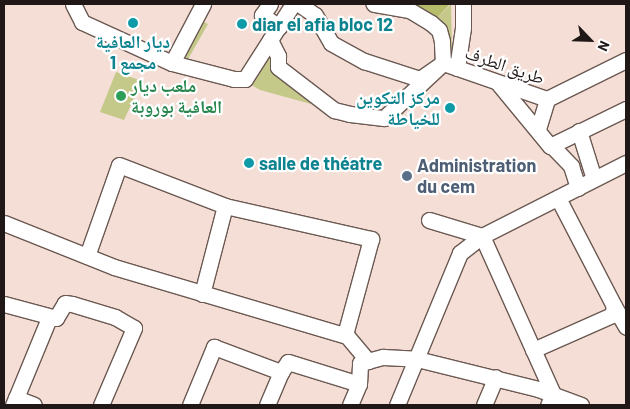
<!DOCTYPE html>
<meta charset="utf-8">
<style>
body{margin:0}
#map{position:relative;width:630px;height:409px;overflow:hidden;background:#f4ded6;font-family:Barlow,"Noto Naskh Arabic",sans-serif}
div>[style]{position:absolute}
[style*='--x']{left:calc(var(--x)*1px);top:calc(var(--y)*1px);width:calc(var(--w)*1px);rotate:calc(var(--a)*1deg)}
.green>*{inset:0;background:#c4c989}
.forest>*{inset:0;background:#b7bc6b}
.roads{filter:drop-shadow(1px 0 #6b5952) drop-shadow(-1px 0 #6b5952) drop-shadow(0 1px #6b5952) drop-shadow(0 -1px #6b5952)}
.minor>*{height:15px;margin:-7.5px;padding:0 7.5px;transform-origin:7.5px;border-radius:7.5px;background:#fff}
.dots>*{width:14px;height:14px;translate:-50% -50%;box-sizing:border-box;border:2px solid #fff;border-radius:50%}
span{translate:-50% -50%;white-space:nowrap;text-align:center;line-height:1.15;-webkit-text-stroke:4.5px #fff;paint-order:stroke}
.culture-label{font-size:18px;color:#0d838f;font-weight:700}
.left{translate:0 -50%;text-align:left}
.right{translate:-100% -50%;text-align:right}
.street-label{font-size:18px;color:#201816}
.leisure-label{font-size:18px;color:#27864d;font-weight:700}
.service-label{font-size:18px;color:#4e5e75;font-weight:700}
.frame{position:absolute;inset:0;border:5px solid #201816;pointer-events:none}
.north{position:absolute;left:565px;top:15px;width:50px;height:50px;-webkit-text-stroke:4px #fff;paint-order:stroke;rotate:114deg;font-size:14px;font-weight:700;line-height:20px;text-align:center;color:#201816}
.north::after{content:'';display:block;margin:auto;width:18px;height:22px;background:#201816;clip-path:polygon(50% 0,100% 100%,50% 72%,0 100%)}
</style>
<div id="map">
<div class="green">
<i style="clip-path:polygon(451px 4px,452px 48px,444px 62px,435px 20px)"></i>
<i style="clip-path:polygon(200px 20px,208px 24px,187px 61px,182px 60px)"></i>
<i style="clip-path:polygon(271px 47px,280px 62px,329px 105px,386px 114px,401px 109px,404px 114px,384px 124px,260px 90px,248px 83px)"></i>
<i style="clip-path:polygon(116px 72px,142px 81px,124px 120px,100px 112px)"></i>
</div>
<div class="forest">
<i style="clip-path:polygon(386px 4px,450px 4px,435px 20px)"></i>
</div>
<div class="roads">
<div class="minor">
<i style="--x:73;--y:4;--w:20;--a:63"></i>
<i style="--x:82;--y:22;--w:99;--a:24.5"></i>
<i style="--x:172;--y:63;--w:64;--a:14.5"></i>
<i style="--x:234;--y:79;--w:11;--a:0"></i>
<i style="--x:245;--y:79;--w:89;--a:-57.4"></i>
<i style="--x:270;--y:4;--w:14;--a:126"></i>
<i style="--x:262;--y:15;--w:21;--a:35"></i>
<i style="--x:299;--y:4;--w:19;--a:35"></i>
<i style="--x:315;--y:15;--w:32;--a:60"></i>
<i style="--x:331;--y:43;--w:38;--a:29"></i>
<i style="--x:364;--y:61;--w:59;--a:17.8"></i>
<i style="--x:420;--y:79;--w:28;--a:-35"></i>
<i style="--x:443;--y:63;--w:22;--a:-93"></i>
<i style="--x:442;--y:41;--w:11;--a:-105"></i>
<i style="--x:439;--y:30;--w:11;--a:-139"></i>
<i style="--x:431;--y:23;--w:26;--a:-149"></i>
<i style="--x:409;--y:10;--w:36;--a:-170"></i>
<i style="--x:270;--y:40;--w:18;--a:63"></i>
<i style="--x:278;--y:56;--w:11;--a:90"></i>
<i style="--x:278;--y:67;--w:71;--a:37.5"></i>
<i style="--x:334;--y:110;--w:16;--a:14"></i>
<i style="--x:350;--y:114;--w:34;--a:7"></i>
<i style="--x:384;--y:118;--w:81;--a:-43"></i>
<i style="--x:443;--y:63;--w:110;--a:19.1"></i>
<i style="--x:172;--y:63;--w:67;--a:-62.3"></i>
<i style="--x:457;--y:68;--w:40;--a:-81.5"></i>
<i style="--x:463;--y:28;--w:24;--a:-90"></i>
<i style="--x:498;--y:83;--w:82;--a:50.5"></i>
<i style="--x:550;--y:146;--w:85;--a:-26"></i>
<i style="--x:538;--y:129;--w:31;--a:-73"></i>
<i style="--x:547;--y:99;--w:88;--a:-26.3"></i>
<i style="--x:579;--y:131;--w:50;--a:72.6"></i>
<i style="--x:552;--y:146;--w:28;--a:46"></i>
<i style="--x:571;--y:166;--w:23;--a:72"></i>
<i style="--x:429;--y:220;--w:55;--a:16.8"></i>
<i style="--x:482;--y:236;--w:173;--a:65.8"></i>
<i style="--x:553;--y:394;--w:12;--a:114"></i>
<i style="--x:4;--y:223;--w:118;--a:21.8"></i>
<i style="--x:114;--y:267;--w:243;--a:16.5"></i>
<i style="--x:347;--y:336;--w:33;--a:50"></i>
<i style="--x:87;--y:256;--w:96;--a:-70.6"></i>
<i style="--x:119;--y:165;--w:114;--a:21.1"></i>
<i style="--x:225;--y:206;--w:150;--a:12.7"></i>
<i style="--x:371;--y:239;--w:99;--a:105.2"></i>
<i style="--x:202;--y:294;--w:91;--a:-75.4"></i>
<i style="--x:4;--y:304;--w:54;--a:15.1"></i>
<i style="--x:56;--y:318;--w:17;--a:-59"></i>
<i style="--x:65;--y:303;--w:7;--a:8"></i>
<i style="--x:72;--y:304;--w:45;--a:16.8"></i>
<i style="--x:115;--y:317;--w:22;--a:30"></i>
<i style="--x:134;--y:328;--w:84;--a:113.2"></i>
<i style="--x:614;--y:306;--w:24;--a:60"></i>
<i style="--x:533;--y:350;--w:86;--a:-23.9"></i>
<i style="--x:612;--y:315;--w:9;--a:-77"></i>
<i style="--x:614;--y:306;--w:122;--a:-117.4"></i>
<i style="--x:16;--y:398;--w:87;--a:-67.6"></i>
<i style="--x:13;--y:405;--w:8;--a:-67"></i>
<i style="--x:16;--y:398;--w:19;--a:21"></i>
<i style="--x:190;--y:405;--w:63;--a:-67.5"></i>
<i style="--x:214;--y:347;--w:72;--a:20.5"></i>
<i style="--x:281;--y:372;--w:12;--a:-55"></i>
<i style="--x:288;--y:362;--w:74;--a:17.2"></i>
<i style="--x:359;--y:384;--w:21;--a:-87"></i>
<i style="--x:360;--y:363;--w:24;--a:-15"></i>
<i style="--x:383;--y:357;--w:34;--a:3"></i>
<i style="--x:417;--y:359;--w:125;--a:13.9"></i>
<i style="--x:538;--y:389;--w:46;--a:20.4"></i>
<i style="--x:267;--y:405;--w:36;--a:-67"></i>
<i style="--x:350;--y:405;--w:23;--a:-67"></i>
<i style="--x:397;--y:405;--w:165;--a:-67.5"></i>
<i style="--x:460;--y:253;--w:28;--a:-38"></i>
<i style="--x:482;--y:236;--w:161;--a:-26.9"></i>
<i style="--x:484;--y:405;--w:30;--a:-67"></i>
</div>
</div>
<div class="dots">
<i style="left:133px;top:23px;background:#0f9aa8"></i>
<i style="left:242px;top:24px;background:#0f9aa8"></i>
<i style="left:121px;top:96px;background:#2e9e5b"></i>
<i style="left:450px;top:108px;background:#0f9aa8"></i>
<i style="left:249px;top:163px;background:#0f9aa8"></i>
<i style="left:407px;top:176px;background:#5c6f8a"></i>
</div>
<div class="culture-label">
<span class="left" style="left:252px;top:24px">diar el afia bloc 12</span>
<span style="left:133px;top:52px">ديار العافية<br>مجمع 1</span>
<span class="right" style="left:440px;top:108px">مركز التكوين<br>للخياطة</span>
<span class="left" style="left:259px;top:163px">salle de théatre</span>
</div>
<div class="street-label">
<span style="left:505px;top:65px;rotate:19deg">طريق الطرف</span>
</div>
<div class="leisure-label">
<span class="left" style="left:131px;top:96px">ملعب ديار<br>العافية بوروبة</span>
</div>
<div class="service-label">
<span class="left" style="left:417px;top:176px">Administration<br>du cem</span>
</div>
<div class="frame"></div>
<div class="north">N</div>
</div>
